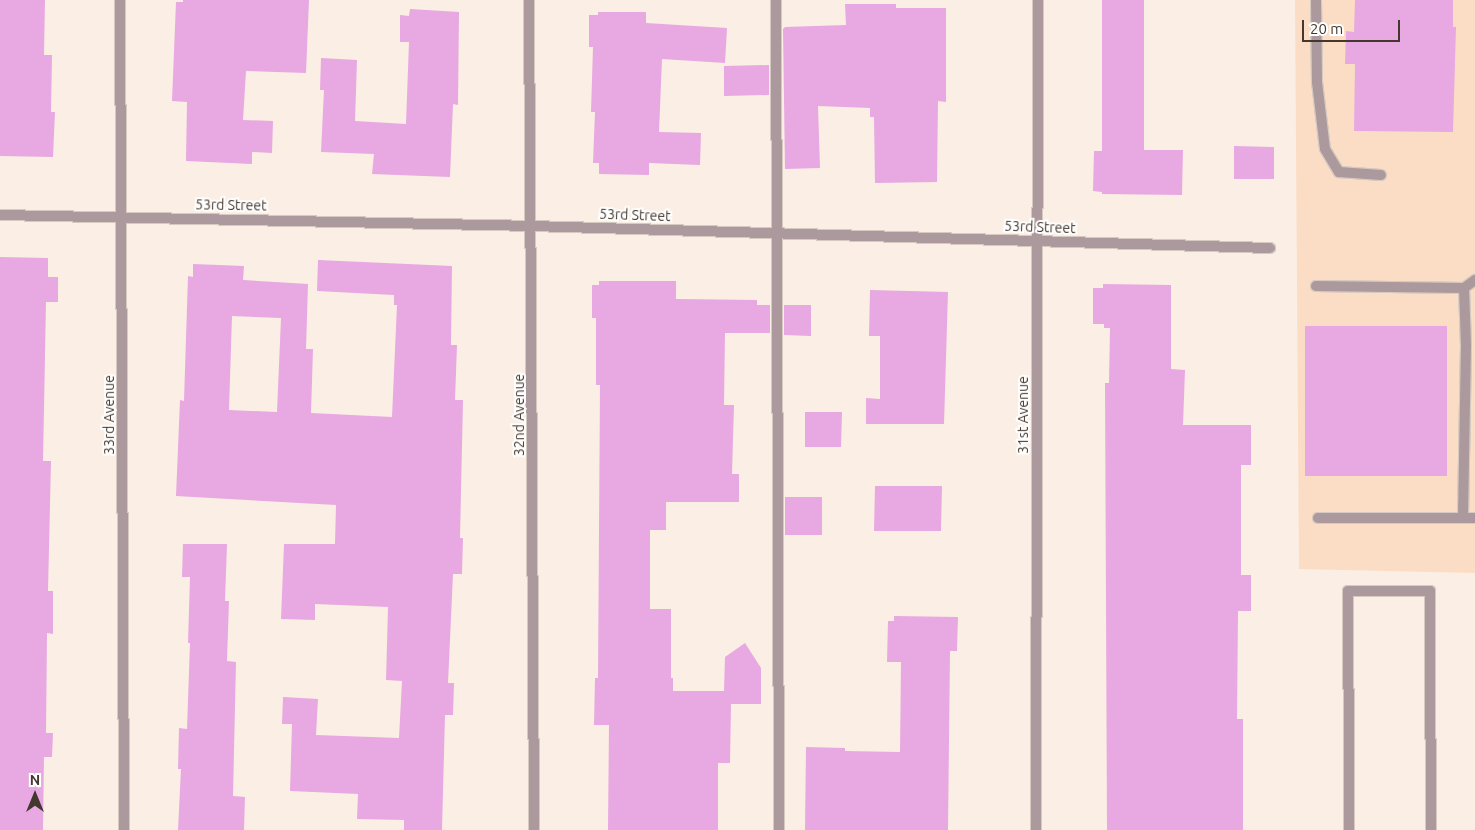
<!DOCTYPE html>
<style>
body{margin:0}
#map{position:relative;width:1475px;height:830px;overflow:hidden;background:#fbeee4;font-family:Ubuntu,sans-serif}
div>[style]{position:absolute}
[style*='--x']{left:calc(var(--x)*1px);top:calc(var(--y)*1px);width:calc(var(--w)*1px);rotate:calc(var(--a)*1deg)}
.built>*{inset:0;background:#fbddc5}
.building>*{inset:0;background:#e8a8e1}
.roads{filter:drop-shadow(1px 0 #d6cac0) drop-shadow(-1px 0 #d6cac0) drop-shadow(0 1px #d6cac0) drop-shadow(0 -1px #d6cac0)}
.service>*{height:10px;margin:-5px;padding:0 5px;transform-origin:5px;border-radius:5px;background:#ab999d}
.minor>*{height:10px;margin:-5px;padding:0 5px;transform-origin:5px;border-radius:5px;background:#ab999d}
span{translate:-50% -50%;white-space:nowrap;text-align:center;line-height:1.15;-webkit-text-stroke:4px #fff;paint-order:stroke}
.street-label{font-size:14px;color:#44382e}
.north{position:absolute;left:10px;top:770px;width:50px;height:50px;-webkit-text-stroke:4px #fff;paint-order:stroke;rotate:0deg;font-size:14px;font-weight:700;line-height:20px;text-align:center;color:#44382e}
.north::after{content:'';display:block;margin:auto;width:18px;height:22px;background:#44382e;clip-path:polygon(50% 0,100% 100%,50% 72%,0 100%)}
.scale{position:absolute;left:1302px;top:20px;width:98px;height:22px;box-sizing:border-box;border:2px solid #44382e;border-top:0;padding-left:6px;font-size:15px;line-height:18px;white-space:nowrap;color:#44382e;-webkit-text-stroke:4px #fff;paint-order:stroke}
</style>
<div id="map">
<div class="built">
<i style="clip-path:polygon(1295px 0,1475px 0,1475px 573px,1299px 569px)"></i>
</div>
<div class="building">
<i style="clip-path:polygon(0 0,45px 0,44px 55px,52px 55px,51px 112px,55px 112px,53px 157px,0 156px)"></i>
<i style="clip-path:polygon(183px 0,309px 0,306px 73px,246px 71px,243px 120px,273px 121px,272px 153px,252px 152px,252px 164px,186px 161px,187px 102px,172px 101px,176px 2px,183px 2px)"></i>
<i style="clip-path:polygon(1102px 0,1144px 0,1144px 150px,1183px 150px,1182px 195px,1102px 194px,1102px 192px,1093px 191px,1094px 151px,1102px 151px)"></i>
<i style="clip-path:polygon(1355px 0,1453px 0,1453px 27px,1456px 27px,1453px 132px,1354px 131px,1355px 64px,1345px 64px,1346px 31px,1354px 32px)"></i>
<i style="clip-path:polygon(845px 4px,896px 4px,896px 8px,946px 8px,946px 102px,938px 101px,937px 182px,875px 183px,874px 117px,870px 117px,870px 108px,818px 106px,820px 168px,785px 169px,783px 29px,785px 27px,846px 25px)"></i>
<i style="clip-path:polygon(410px 9px,459px 12px,458px 105px,453px 104px,450px 177px,372px 174px,374px 154px,321px 152px,324px 90px,320px 90px,321px 58px,357px 60px,355px 121px,406px 124px,409px 42px,400px 42px,400px 15px,409px 16px)"></i>
<i style="clip-path:polygon(598px 12px,646px 12px,646px 23px,727px 28px,725px 63px,662px 59px,659px 132px,701px 133px,700px 165px,649px 163px,649px 175px,599px 174px,599px 163px,593px 163px,595px 112px,591px 112px,593px 47px,589px 47px,589px 15px,598px 15px)"></i>
<i style="clip-path:polygon(769px 65px,769px 95px,724px 96px,724px 66px)"></i>
<i style="clip-path:polygon(1234px 146px,1274px 147px,1274px 179px,1234px 179px)"></i>
<i style="clip-path:polygon(0 257px,48px 258px,48px 277px,58px 277px,58px 302px,46px 302px,43px 461px,51px 461px,48px 591px,53px 591px,53px 634px,47px 633px,46px 733px,53px 733px,52px 757px,44px 757px,43px 830px,0 830px)"></i>
<i style="clip-path:polygon(evenodd,318px 260px,452px 266px,451px 345px,457px 345px,455px 400px,463px 400px,460px 538px,463px 538px,462px 574px,453px 574px,448px 683px,454px 683px,453px 715px,445px 715px,442px 830px,404px 830px,404px 820px,357px 819px,358px 794px,290px 791px,292px 724px,282px 724px,283px 697px,318px 699px,316px 735px,399px 738px,402px 681px,386px 680px,388px 607px,315px 604px,315px 620px,281px 619px,284px 544px,335px 544px,336px 505px,176px 496px,180px 400px,184px 401px,188px 276px,193px 277px,193px 264px,244px 266px,243px 280px,308px 284px,306px 349px,313px 349px,311px 413px,392px 417px,397px 305px,394px 305px,394px 295px,317px 291px,318px 260px,232px 316px,281px 318px,277px 412px,229px 410px,232px 316px)"></i>
<i style="clip-path:polygon(599px 281px,676px 281px,676px 299px,757px 300px,757px 305px,770px 305px,770px 333px,725px 333px,724px 405px,734px 405px,732px 474px,739px 474px,739px 502px,666px 502px,666px 530px,650px 530px,650px 609px,671px 609px,671px 678px,673px 678px,673px 691px,724px 691px,725px 657px,745px 643px,761px 668px,761px 704px,731px 704px,730px 763px,718px 763px,718px 830px,608px 830px,609px 725px,594px 725px,595px 678px,598px 678px,600px 385px,596px 385px,596px 318px,592px 318px,592px 285px,599px 285px)"></i>
<i style="clip-path:polygon(1103px 284px,1171px 285px,1171px 369px,1185px 370px,1183px 425px,1251px 425px,1251px 465px,1241px 465px,1241px 575px,1251px 575px,1251px 611px,1238px 611px,1237px 719px,1243px 719px,1243px 830px,1107px 830px,1105px 383px,1109px 383px,1110px 328px,1104px 328px,1104px 324px,1093px 324px,1093px 288px,1103px 288px)"></i>
<i style="clip-path:polygon(870px 290px,948px 292px,944px 424px,866px 424px,866px 398px,880px 399px,880px 336px,869px 336px)"></i>
<i style="clip-path:polygon(784px 305px,811px 305px,811px 336px,784px 335px)"></i>
<i style="clip-path:polygon(1305px 326px,1447px 326px,1447px 476px,1305px 476px)"></i>
<i style="clip-path:polygon(805px 412px,842px 412px,841px 447px,805px 447px)"></i>
<i style="clip-path:polygon(875px 486px,942px 486px,941px 531px,874px 531px)"></i>
<i style="clip-path:polygon(785px 497px,822px 497px,822px 535px,785px 535px)"></i>
<i style="clip-path:polygon(183px 544px,227px 544px,225px 601px,229px 601px,227px 661px,236px 662px,233px 796px,245px 797px,244px 830px,178px 830px,181px 769px,178px 769px,179px 728px,187px 729px,190px 643px,188px 643px,190px 577px,182px 577px)"></i>
<i style="clip-path:polygon(894px 616px,958px 617px,957px 651px,950px 651px,948px 830px,805px 830px,806px 747px,845px 748px,845px 751px,900px 752px,901px 662px,887px 662px,888px 621px,894px 621px)"></i>
</div>
<div class="roads">
<div class="service">
<i style="--x:776;--y:0;--w:830;--a:89.79"></i>
<i style="--x:1316;--y:0;--w:82;--a:89.3"></i>
<i style="--x:1317;--y:82;--w:67;--a:83.2"></i>
<i style="--x:1325;--y:149;--w:27;--a:59"></i>
<i style="--x:1339;--y:172;--w:42;--a:4.1"></i>
<i style="--x:1316;--y:286;--w:148;--a:0.8"></i>
<i style="--x:1464;--y:288;--w:57;--a:88"></i>
<i style="--x:1466;--y:345;--w:173;--a:91"></i>
<i style="--x:1464;--y:288;--w:14;--a:-36"></i>
<i style="--x:1318;--y:518;--w:157;--a:0"></i>
<i style="--x:1349;--y:830;--w:239;--a:-90.2"></i>
<i style="--x:1348;--y:591;--w:82;--a:0"></i>
<i style="--x:1430;--y:591;--w:239;--a:89.8"></i>
</div>
<div class="minor">
<i style="--x:120;--y:0;--w:830;--a:89.72"></i>
<i style="--x:529;--y:0;--w:830;--a:89.65"></i>
<i style="--x:0;--y:215;--w:532;--a:1.18"></i>
<i style="--x:532;--y:226;--w:738;--a:1.71"></i>
<i style="--x:1036;--y:830;--w:830;--a:-89.86"></i>
</div>
</div>
<div class="street-label">
<span style="left:231px;top:205px;rotate:1deg">53rd Street</span>
<span style="left:635px;top:215px;rotate:2deg">53rd Street</span>
<span style="left:1040px;top:227px;rotate:2deg">53rd Street</span>
<span style="left:109px;top:415px;rotate:-90deg">33rd Avenue</span>
<span style="left:519px;top:415px;rotate:-90deg">32nd Avenue</span>
<span style="left:1023px;top:415px;rotate:-90deg">31st Avenue</span>
</div>
<div class="north">N</div>
<div class="scale">20 m</div>
</div>
